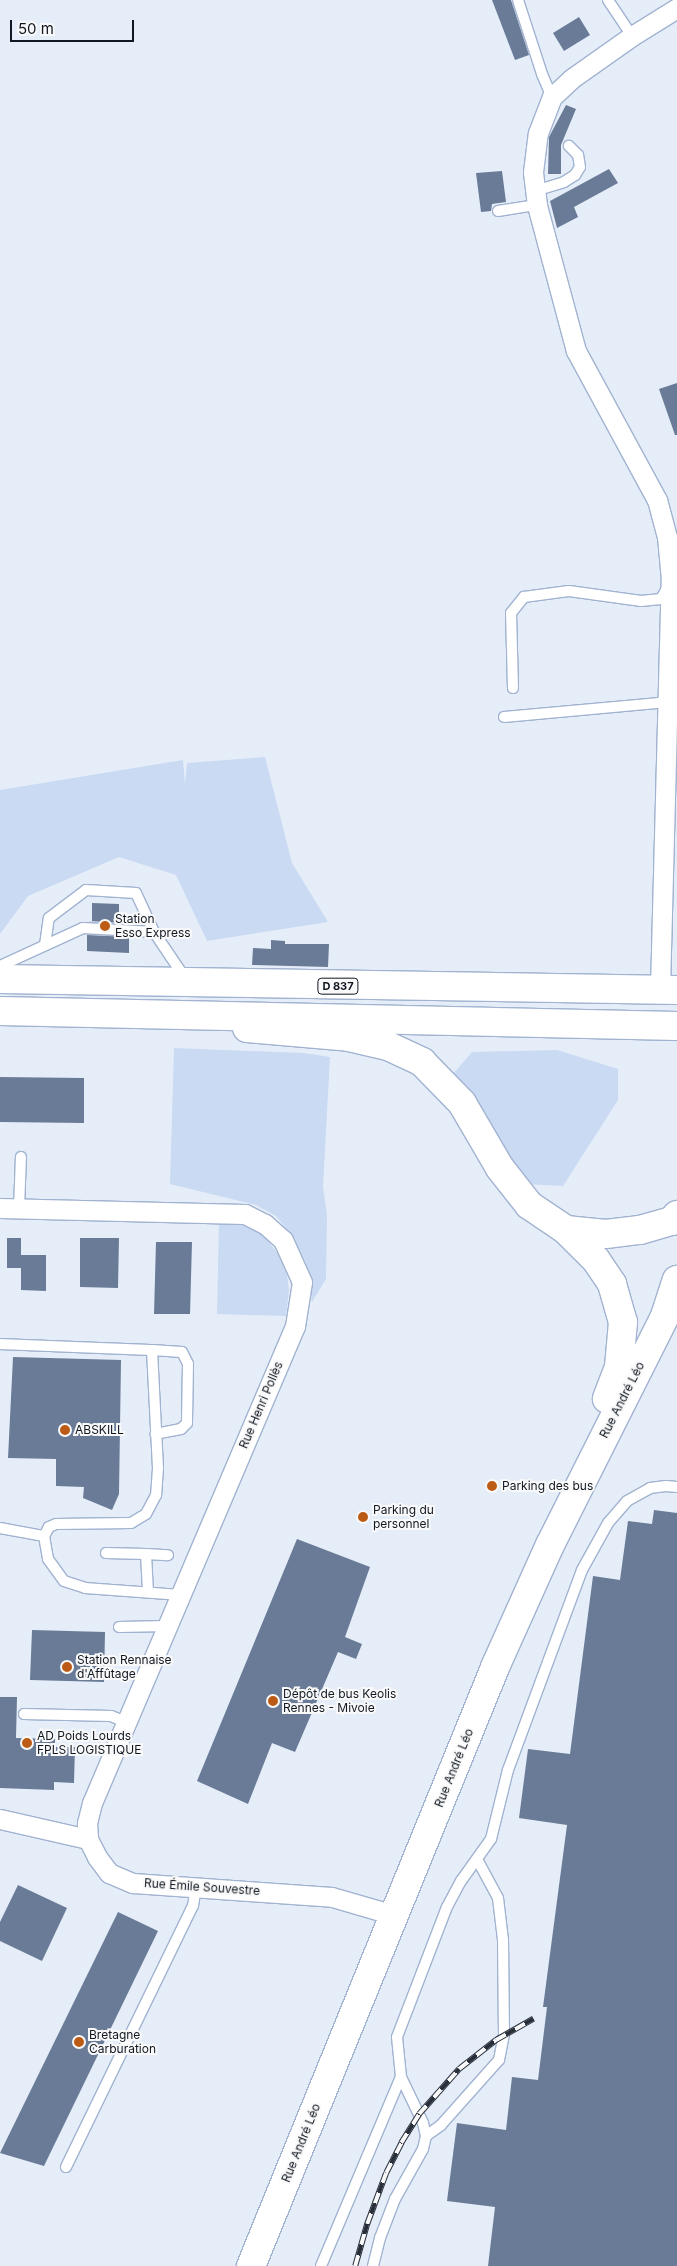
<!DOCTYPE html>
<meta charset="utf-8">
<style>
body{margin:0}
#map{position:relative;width:677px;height:2266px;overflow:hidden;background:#e5edf9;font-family:Inter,sans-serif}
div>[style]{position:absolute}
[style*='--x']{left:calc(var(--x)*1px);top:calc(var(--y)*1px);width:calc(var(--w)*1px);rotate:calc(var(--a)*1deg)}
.green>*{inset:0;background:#cadaf3}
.building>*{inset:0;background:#6a7b97}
.roads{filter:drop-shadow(1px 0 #a1b3d0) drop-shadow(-1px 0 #a1b3d0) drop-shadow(0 1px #a1b3d0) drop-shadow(0 -1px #a1b3d0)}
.lane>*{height:10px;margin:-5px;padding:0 5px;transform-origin:5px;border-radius:5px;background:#fff}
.street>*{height:19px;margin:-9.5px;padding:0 9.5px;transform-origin:9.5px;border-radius:9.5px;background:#fff}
.secondary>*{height:28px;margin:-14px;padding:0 14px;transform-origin:14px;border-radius:14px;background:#fff}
.primary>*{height:28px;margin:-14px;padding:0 14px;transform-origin:14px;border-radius:14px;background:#fff}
.rail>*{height:5.5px;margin-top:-2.75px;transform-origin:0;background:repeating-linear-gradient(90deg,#f9f9f9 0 11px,#282f39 0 22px);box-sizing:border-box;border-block:1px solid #282f39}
.dots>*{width:14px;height:14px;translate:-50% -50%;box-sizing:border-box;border:2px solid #f9f9f9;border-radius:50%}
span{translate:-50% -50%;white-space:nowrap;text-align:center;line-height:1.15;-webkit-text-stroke:4px #f9f9f9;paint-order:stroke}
.shield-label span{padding:1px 4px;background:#f9f9f9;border:1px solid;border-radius:4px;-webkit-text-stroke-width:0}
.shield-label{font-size:11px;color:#111822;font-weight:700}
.poi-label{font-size:12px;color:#111822}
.left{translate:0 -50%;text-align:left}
.street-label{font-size:12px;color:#111822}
.scale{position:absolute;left:10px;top:20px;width:124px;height:22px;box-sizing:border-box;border:2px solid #111822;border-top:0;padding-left:6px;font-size:15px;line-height:18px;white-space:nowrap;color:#111822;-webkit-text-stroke:4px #f9f9f9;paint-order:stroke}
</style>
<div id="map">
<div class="green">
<i style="clip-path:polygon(265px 757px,292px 863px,328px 922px,207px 941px,176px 875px,119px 857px,28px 896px,0 934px,0 790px,183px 760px,185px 784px,187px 763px)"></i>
<i style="clip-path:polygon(174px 1048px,304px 1053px,330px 1057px,323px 1187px,327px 1215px,326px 1279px,312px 1302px,306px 1263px,294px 1238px,276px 1216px,256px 1205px,170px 1184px)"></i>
<i style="clip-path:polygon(557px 1050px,618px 1069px,618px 1100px,563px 1186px,524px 1184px,453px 1074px,472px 1052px)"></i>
<i style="clip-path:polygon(219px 1222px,247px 1223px,260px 1231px,278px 1254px,287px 1275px,289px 1291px,286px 1316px,217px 1314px)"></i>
</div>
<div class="building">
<i style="clip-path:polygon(492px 0,511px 0,529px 55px,515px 60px)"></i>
<i style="clip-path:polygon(579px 17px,590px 35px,564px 51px,553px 33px)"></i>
<i style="clip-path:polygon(566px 105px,576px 109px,561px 145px,561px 174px,548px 174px,549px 137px)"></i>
<i style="clip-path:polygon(609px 169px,618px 183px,574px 207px,578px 217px,557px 228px,550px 201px)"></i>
<i style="clip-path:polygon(502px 171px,506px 202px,492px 204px,491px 211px,481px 212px,476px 173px)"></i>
<i style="clip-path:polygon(677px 383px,677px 435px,675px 435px,659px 389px)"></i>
<i style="clip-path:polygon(92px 903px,119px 904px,119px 922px,122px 923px,88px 921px,92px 921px)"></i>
<i style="clip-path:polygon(87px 935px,129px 937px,129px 953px,87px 951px)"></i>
<i style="clip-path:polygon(271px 940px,285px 941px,285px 944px,329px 944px,328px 967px,252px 965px,253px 948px,271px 949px)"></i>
<i style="clip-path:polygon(0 1077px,84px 1078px,84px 1123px,0 1122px)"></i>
<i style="clip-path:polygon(7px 1238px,21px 1238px,21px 1255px,46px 1255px,46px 1291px,21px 1290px,21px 1268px,7px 1268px)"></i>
<i style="clip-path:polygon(80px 1238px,119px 1238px,118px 1288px,80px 1287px)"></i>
<i style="clip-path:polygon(156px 1242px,192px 1242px,190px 1314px,154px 1314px)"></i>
<i style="clip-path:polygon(13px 1357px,121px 1360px,119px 1494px,112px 1510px,83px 1498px,84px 1487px,56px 1486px,56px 1459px,8px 1458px)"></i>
<i style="clip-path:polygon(654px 1510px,677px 1513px,677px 2266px,488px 2266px,495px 2207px,447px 2201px,457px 2123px,506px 2130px,512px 2077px,538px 2080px,547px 2007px,543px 2007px,567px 1825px,519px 1818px,528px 1749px,570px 1754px,593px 1576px,620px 1580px,628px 1521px,652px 1524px)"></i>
<i style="clip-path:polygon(297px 1539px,370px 1567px,345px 1637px,362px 1644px,356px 1659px,338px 1652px,295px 1752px,272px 1743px,248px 1804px,197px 1781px)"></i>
<i style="clip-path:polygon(32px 1630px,105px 1632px,104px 1682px,30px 1680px)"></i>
<i style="clip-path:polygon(0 1697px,17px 1697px,16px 1738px,55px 1739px,55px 1747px,75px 1747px,74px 1783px,54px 1782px,54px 1790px,0 1788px)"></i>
<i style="clip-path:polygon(18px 1885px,67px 1908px,42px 1961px,0 1941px,0 1922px)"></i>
<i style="clip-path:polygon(118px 1912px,158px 1931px,44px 2166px,0 2153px)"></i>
</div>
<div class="roads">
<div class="lane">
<i style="--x:518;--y:0;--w:78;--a:72"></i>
<i style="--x:542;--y:74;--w:25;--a:67"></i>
<i style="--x:608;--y:0;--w:43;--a:56.3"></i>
<i style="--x:535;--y:191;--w:30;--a:-17"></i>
<i style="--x:564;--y:182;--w:13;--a:-32"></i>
<i style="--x:575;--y:175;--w:9;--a:-58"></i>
<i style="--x:580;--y:167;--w:12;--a:-99"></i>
<i style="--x:578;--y:155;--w:13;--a:-135"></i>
<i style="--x:498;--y:211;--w:39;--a:-9"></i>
<i style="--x:513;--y:688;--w:75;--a:-91.5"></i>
<i style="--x:511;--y:613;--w:21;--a:-51"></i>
<i style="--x:524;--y:597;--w:45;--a:-7.6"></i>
<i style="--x:569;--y:591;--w:73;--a:7.9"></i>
<i style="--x:641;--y:601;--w:20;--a:-6"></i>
<i style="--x:661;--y:599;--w:13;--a:-61"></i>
<i style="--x:504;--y:717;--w:156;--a:-5.2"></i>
<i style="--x:659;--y:703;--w:10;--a:-24"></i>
<i style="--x:45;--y:945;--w:27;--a:-82"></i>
<i style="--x:49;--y:918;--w:46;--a:-37.1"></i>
<i style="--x:86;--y:890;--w:50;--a:3.4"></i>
<i style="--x:136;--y:893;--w:43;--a:65.2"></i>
<i style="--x:0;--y:966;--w:91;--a:-24.6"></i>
<i style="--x:83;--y:928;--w:71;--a:3.2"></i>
<i style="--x:154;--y:932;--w:55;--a:56"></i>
<i style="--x:19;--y:1208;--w:51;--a:-87.8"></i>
<i style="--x:0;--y:1344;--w:152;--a:2.3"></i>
<i style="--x:152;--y:1350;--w:118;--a:87.1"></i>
<i style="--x:158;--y:1468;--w:27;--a:94"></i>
<i style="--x:156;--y:1495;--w:21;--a:118"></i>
<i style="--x:146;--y:1514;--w:17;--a:149"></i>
<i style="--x:131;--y:1523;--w:75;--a:179.2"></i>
<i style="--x:56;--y:1524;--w:8;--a:157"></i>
<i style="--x:49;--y:1527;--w:10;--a:119"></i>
<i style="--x:44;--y:1536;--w:23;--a:80"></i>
<i style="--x:48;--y:1559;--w:27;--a:54"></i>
<i style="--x:64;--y:1581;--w:22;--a:18"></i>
<i style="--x:85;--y:1588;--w:96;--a:4.2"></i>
<i style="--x:152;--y:1350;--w:30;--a:4"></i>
<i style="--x:182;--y:1352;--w:13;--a:63"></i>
<i style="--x:188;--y:1364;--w:59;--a:91"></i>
<i style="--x:187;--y:1423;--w:8;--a:135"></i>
<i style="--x:181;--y:1429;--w:26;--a:169"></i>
<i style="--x:0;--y:1528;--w:45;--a:10.3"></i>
<i style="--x:106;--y:1553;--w:40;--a:1.4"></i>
<i style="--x:146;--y:1554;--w:38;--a:87"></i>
<i style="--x:146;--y:1554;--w:22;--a:3"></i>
<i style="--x:119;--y:1627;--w:48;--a:-1.2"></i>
<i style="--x:24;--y:1714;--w:87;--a:1.3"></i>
<i style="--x:111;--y:1716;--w:16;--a:22"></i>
<i style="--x:426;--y:2136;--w:19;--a:-36"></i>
<i style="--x:441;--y:2125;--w:87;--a:-48.3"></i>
<i style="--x:499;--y:2060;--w:25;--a:-79"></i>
<i style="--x:504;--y:2035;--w:95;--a:-90.6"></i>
<i style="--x:503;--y:1940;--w:42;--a:-96.8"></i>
<i style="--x:498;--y:1898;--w:44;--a:-118.3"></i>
<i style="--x:66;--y:2167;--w:290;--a:-64.1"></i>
<i style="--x:193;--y:1906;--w:19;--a:-81"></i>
<i style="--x:321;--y:2266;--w:205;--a:-67.1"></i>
<i style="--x:373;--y:2266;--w:29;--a:-76"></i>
<i style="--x:380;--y:2238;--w:42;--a:-69"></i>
<i style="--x:395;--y:2199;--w:57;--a:-60.8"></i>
<i style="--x:423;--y:2149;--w:13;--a:-77"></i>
<i style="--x:426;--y:2136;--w:13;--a:-103"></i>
<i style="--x:423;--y:2123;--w:51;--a:-115.6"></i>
<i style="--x:401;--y:2077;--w:40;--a:-95.7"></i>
<i style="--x:397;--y:2037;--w:139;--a:-69"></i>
<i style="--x:447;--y:1907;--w:30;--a:-62"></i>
<i style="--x:461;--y:1881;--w:52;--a:-54.5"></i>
<i style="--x:491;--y:1839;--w:71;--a:-76.2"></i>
<i style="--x:508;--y:1770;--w:213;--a:-69.7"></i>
<i style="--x:582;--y:1570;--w:54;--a:-61"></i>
<i style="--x:608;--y:1523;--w:29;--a:-49"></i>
<i style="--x:627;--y:1501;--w:26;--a:-29"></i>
<i style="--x:650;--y:1488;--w:16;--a:-7"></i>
<i style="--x:666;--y:1486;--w:11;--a:5"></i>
</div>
<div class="street">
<i style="--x:660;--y:989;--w:409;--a:-88.5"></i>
<i style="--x:671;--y:580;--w:43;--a:-95.3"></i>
<i style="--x:667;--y:537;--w:38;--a:-105"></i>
<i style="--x:657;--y:500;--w:170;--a:-118.5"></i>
<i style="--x:576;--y:351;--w:151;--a:-105"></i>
<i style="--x:537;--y:205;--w:33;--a:-97"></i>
<i style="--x:533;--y:172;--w:39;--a:-83"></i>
<i style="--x:538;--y:133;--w:39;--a:-69"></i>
<i style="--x:552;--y:97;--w:26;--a:-43"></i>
<i style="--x:571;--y:79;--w:75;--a:-35.2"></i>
<i style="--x:632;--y:36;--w:53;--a:-31.9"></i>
<i style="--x:0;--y:1208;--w:245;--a:1.4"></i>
<i style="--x:245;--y:1214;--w:22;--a:27"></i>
<i style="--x:265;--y:1224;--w:24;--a:42"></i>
<i style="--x:283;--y:1240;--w:46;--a:65.7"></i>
<i style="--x:302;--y:1282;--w:45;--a:99"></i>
<i style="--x:295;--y:1326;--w:518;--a:113.05"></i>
<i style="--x:92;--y:1803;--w:21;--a:104"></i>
<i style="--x:87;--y:1823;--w:16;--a:86"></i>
<i style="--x:0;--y:1819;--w:90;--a:12.8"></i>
<i style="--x:88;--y:1839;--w:20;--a:63"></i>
<i style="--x:97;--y:1857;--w:20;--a:53"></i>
<i style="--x:109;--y:1873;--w:26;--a:23"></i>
<i style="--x:133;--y:1883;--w:199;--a:4"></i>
<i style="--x:332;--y:1897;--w:65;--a:16.2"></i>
</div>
<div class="secondary">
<i style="--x:247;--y:1028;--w:102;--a:5"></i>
<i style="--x:349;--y:1037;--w:40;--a:13"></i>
<i style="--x:388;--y:1046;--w:38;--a:25"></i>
<i style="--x:422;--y:1062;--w:57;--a:45.7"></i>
<i style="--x:462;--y:1103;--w:75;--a:59.7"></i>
<i style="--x:500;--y:1168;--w:47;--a:51.9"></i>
<i style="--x:529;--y:1205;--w:45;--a:34"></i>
<i style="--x:566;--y:1230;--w:42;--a:45"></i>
<i style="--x:596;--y:1260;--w:29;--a:56"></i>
<i style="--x:612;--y:1284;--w:40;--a:74"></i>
<i style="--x:623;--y:1322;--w:45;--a:95.1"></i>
<i style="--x:619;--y:1367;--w:34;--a:111"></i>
<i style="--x:566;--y:1230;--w:40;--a:5.7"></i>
<i style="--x:606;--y:1234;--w:34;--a:-7"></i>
<i style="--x:640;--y:1230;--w:33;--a:-16"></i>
<i style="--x:672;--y:1221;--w:8;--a:-50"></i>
<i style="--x:251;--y:2266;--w:649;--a:-67.82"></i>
<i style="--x:496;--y:1665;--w:132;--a:-65.8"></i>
<i style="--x:550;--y:1545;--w:256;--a:-63.3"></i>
<i style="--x:665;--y:1316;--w:38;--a:-72"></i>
</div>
<div class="primary">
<i style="--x:0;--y:979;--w:677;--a:0.93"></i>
<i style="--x:0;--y:1011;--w:677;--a:1.27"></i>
</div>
</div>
<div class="rail">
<i style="--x:355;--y:2266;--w:44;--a:-74.1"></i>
<i style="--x:367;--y:2224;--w:54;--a:-69.6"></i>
<i style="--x:386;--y:2173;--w:34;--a:-63"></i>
<i style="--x:401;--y:2143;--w:34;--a:-58"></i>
<i style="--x:419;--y:2114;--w:60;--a:-48.4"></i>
<i style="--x:459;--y:2069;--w:47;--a:-38.1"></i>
<i style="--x:496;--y:2040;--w:43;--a:-29.6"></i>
</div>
<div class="dots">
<i style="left:105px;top:926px;background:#bb5b15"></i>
<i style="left:65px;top:1430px;background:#bb5b15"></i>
<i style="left:492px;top:1486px;background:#bb5b15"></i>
<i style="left:363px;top:1517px;background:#bb5b15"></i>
<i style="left:67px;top:1667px;background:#bb5b15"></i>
<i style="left:273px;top:1701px;background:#bb5b15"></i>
<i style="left:27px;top:1743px;background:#bb5b15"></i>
<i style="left:79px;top:2042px;background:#bb5b15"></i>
</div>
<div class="shield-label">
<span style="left:338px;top:986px">D 837</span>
</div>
<div class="poi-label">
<span class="left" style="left:115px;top:926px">Station<br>Esso Express</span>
<span class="left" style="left:75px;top:1430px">ABSKILL</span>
<span class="left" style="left:502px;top:1486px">Parking des bus</span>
<span class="left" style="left:373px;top:1517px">Parking du<br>personnel</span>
<span class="left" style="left:77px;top:1667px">Station Rennaise<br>d'Affûtage</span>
<span class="left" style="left:283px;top:1701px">Dépôt de bus Keolis<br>Rennes - Mivoie</span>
<span class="left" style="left:37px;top:1743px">AD Poids Lourds<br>FPLS LOGISTIQUE</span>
<span class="left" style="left:89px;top:2042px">Bretagne<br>Carburation</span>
</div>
<div class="street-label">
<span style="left:622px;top:1400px;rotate:-63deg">Rue André Léo</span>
<span style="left:261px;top:1405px;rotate:-67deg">Rue Henri Pollès</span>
<span style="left:454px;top:1768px;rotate:-68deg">Rue André Léo</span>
<span style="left:202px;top:1887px;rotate:4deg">Rue Émile Souvestre</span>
<span style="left:301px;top:2143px;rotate:-68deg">Rue André Léo</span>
</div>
<div class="scale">50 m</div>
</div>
